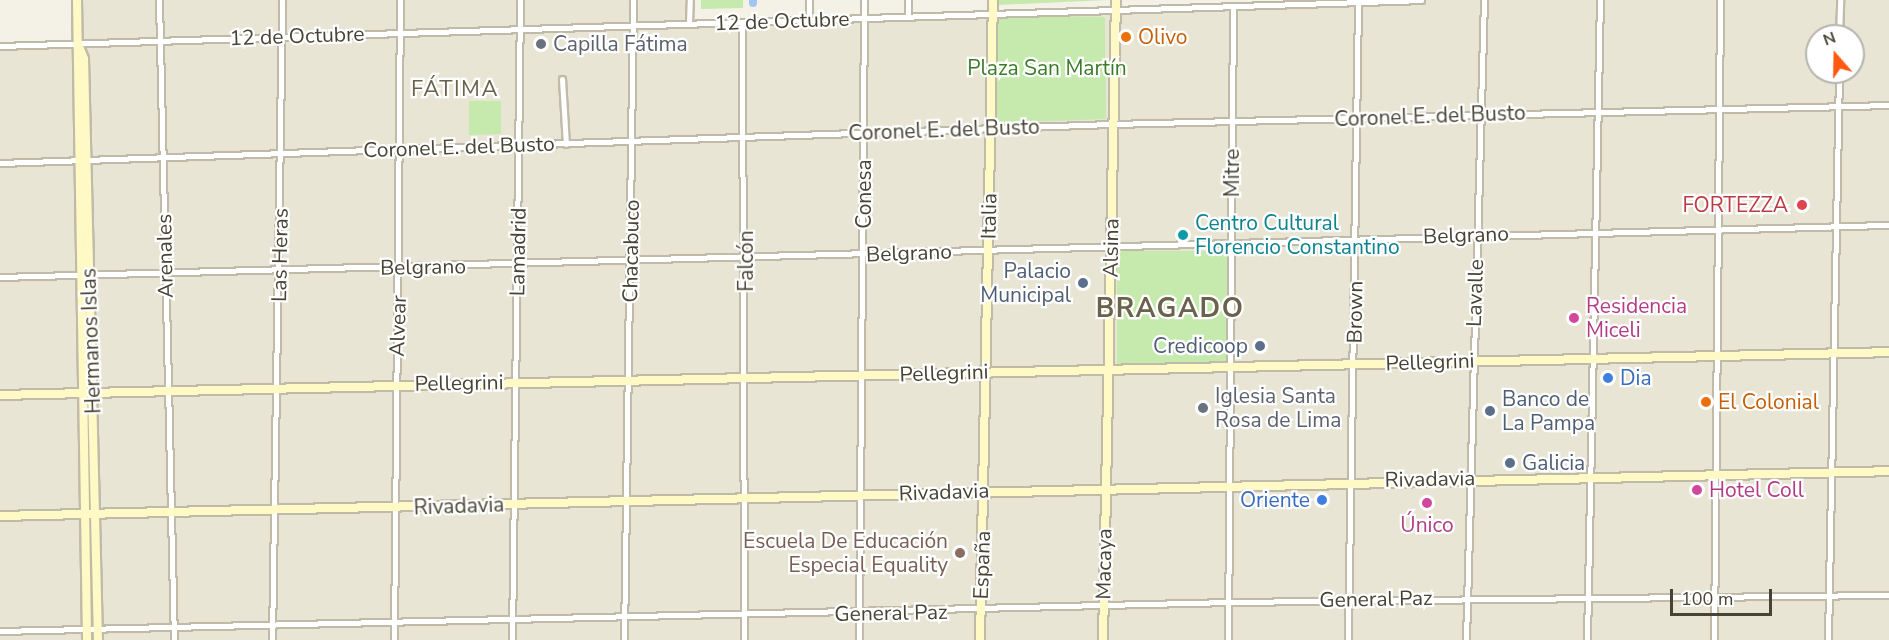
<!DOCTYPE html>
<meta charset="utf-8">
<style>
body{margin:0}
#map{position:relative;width:1889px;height:640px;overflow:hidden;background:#f4f2e7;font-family:"Nunito Sans",sans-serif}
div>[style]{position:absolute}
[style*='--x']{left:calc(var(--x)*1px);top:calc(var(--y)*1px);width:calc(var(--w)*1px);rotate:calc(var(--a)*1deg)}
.residential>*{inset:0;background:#e8e5d4}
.green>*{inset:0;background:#c6e9ae}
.canal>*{height:8px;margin:-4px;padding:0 4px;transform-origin:4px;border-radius:4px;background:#a1c5f2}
.roads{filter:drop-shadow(2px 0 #c0bba9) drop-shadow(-2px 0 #c0bba9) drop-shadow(0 2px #c0bba9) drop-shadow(0 -2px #c0bba9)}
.minor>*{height:5px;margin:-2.5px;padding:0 2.5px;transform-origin:2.5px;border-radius:2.5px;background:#fff}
.secondary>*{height:8px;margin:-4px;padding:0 4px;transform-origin:4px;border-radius:4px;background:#fffac5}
.dots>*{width:16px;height:16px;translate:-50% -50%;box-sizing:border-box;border:3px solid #fff;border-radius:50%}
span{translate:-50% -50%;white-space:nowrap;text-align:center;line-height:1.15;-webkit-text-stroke:4.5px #fff;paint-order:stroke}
.street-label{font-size:21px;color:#474335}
.food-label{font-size:21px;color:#c56008}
.left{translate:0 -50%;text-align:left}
.worship-label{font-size:21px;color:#5b616d}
.park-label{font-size:21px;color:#3a7b27}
.health-label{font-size:21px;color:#be3a42}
.right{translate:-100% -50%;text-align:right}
.culture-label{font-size:21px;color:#0d838f}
.service-label{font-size:21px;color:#4e5e75}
.hotel-label{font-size:21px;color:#b23c85}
.shop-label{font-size:21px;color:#366cbe}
.education-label{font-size:21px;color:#785e54}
.neighbourhood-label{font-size:22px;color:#6a624c;letter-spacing:1.5px}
.district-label{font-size:27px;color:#6a624c;font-weight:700;letter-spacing:1.5px}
.north{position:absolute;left:1805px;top:24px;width:60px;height:60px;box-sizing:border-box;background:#fff;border:2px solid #b5b4ae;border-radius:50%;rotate:340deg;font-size:16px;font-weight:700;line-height:24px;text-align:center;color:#474335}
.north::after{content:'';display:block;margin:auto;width:21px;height:27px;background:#ff5912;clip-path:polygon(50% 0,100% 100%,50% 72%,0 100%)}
.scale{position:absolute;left:1670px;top:589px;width:102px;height:27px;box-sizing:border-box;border:3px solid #474335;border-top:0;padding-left:8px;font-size:18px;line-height:21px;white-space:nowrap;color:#474335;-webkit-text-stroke:4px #fff;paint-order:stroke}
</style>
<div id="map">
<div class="residential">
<i style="clip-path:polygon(evenodd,77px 0,690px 0,689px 23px,1358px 0,1889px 0,1889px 640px,0 640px,0 46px,77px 43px,77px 0,1817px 36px,1853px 36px,1853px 72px,1817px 72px,1817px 36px)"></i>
</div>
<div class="green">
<i style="clip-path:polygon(701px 0,743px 0,743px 8px,701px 9px)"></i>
<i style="clip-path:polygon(998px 0,1107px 0,998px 5px)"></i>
<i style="clip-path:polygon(996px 15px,1105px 17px,1106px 119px,993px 123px)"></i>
<i style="clip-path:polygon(469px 101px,501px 101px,501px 134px,469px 135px)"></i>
<i style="clip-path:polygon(1117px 251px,1228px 251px,1228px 364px,1117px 364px)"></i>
<i style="clip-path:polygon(85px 285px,94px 640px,90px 640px)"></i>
</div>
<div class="canal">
<i style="--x:753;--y:0;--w:3;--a:90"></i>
</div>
<div class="roads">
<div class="minor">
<i style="--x:159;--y:0;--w:640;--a:88.66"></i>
<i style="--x:809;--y:0;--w:20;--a:90"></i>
<i style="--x:908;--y:0;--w:17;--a:90"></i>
<i style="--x:742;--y:22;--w:618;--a:89.81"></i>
<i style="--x:689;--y:23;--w:23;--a:-88"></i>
<i style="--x:1839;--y:36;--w:36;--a:-88"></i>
<i style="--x:0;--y:46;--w:1422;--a:-1.85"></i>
<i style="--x:562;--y:79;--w:65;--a:86.5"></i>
<i style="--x:0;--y:163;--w:1114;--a:-2.01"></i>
<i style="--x:1113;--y:124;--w:776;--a:-1.4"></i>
<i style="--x:0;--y:277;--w:1890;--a:-1.58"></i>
<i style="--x:0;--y:631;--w:1228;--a:-1.35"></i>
<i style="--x:1228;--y:602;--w:661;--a:-0.61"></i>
<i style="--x:272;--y:640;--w:640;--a:-89.1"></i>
<i style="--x:394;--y:640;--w:640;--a:-89.46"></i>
<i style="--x:512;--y:640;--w:640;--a:-89.28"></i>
<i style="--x:624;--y:640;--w:640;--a:-89.19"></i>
<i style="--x:859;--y:640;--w:640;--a:-89.55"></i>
<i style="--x:1228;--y:640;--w:633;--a:-89.55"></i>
<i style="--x:1348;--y:640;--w:640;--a:-89.1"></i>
<i style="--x:1466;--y:640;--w:640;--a:-88.39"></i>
<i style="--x:1587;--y:640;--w:640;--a:-88.84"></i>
<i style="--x:1714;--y:640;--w:640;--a:-89.46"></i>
<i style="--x:1828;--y:640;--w:568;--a:-88.89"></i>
</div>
<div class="secondary">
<i style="--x:77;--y:0;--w:640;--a:89.1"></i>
<i style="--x:78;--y:44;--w:16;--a:68"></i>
<i style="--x:84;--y:59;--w:581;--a:88.62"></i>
<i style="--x:0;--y:395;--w:1889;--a:-1.3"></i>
<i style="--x:0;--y:516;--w:1890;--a:-1.36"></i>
<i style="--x:980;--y:640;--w:640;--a:-88.84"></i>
<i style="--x:1103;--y:640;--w:640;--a:-88.84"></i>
</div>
</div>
<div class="dots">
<i style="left:1126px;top:37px;background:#e8710a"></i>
<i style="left:541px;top:44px;background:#6b7280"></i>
<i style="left:1802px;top:205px;background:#e0444e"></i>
<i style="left:1183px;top:235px;background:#0f9aa8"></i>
<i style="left:1083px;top:283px;background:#5c6f8a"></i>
<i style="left:1574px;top:318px;background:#d1479c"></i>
<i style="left:1260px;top:346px;background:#5c6f8a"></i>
<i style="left:1608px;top:378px;background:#3f7fe0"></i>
<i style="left:1706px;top:402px;background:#e8710a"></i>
<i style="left:1203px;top:408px;background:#6b7280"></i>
<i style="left:1490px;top:411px;background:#5c6f8a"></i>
<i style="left:1510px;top:463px;background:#5c6f8a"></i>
<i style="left:1697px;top:490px;background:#d1479c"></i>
<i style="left:1322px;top:500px;background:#3f7fe0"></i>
<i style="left:1427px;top:503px;background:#d1479c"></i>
<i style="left:960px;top:553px;background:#8d6e63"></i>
</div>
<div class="street-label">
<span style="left:782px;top:21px;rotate:-2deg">12 de Octubre</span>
<span style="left:297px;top:36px;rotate:-2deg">12 de Octubre</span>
<span style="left:1430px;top:116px;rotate:-2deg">Coronel E. del Busto</span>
<span style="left:944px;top:130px;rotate:-2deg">Coronel E. del Busto</span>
<span style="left:459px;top:147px;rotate:-2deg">Coronel E. del Busto</span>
<span style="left:1232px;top:173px;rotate:-90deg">Mitre</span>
<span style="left:864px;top:194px;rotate:-90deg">Conesa</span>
<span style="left:989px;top:216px;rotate:-89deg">Italia</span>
<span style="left:1466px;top:235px;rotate:-2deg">Belgrano</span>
<span style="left:1111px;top:248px;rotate:-89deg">Alsina</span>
<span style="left:631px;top:251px;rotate:-89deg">Chacabuco</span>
<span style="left:518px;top:252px;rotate:-89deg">Lamadrid</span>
<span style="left:909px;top:253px;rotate:-2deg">Belgrano</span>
<span style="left:280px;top:255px;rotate:-89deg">Las Heras</span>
<span style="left:165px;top:256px;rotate:-91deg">Arenales</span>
<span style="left:746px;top:261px;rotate:-90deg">Falcón</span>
<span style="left:423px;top:267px;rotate:-1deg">Belgrano</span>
<span style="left:1475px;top:293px;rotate:-88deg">Lavalle</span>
<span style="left:1355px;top:312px;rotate:-89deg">Brown</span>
<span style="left:398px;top:326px;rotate:-88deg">Alvear</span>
<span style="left:91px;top:341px;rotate:-92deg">Hermanos Islas</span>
<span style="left:1430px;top:362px;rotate:-2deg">Pellegrini</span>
<span style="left:944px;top:373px;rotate:-2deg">Pellegrini</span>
<span style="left:459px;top:383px;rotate:-1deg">Pellegrini</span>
<span style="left:1430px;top:479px;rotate:-1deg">Rivadavia</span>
<span style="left:944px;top:492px;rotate:-2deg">Rivadavia</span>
<span style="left:459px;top:506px;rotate:-2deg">Rivadavia</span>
<span style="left:1104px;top:564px;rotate:-89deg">Macaya</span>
<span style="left:982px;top:565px;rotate:-88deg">España</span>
<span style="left:1376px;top:599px;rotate:-1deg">General Paz</span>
<span style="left:891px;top:613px;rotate:-1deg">General Paz</span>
</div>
<div class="food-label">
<span class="left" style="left:1138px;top:37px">Olivo</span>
<span class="left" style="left:1718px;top:402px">El Colonial</span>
</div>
<div class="worship-label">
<span class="left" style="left:553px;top:44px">Capilla Fátima</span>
<span class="left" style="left:1215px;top:408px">Iglesia Santa<br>Rosa de Lima</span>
</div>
<div class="park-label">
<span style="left:1047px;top:68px">Plaza San Martín</span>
</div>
<div class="health-label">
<span class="right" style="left:1788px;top:205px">FORTEZZA</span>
</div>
<div class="culture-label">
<span class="left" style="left:1195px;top:235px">Centro Cultural<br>Florencio Constantino</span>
</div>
<div class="service-label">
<span class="right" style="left:1071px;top:283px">Palacio<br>Municipal</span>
<span class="right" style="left:1248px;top:346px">Credicoop</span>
<span class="left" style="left:1502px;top:411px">Banco de<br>La Pampa</span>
<span class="left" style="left:1522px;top:463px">Galicia</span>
</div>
<div class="hotel-label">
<span class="left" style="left:1586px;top:318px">Residencia<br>Miceli</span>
<span class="left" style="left:1709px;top:490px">Hotel Coll</span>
<span style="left:1427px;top:525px">Único</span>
</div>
<div class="shop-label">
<span class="left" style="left:1620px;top:378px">Dia</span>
<span class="right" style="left:1310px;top:500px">Oriente</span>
</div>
<div class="education-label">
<span class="right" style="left:948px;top:553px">Escuela De Educación<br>Especial Equality</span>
</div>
<div class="neighbourhood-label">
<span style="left:455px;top:90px">FÁTIMA</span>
</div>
<div class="district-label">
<span style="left:1170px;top:309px">BRAGADO</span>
</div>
<div class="north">N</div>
<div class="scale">100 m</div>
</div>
